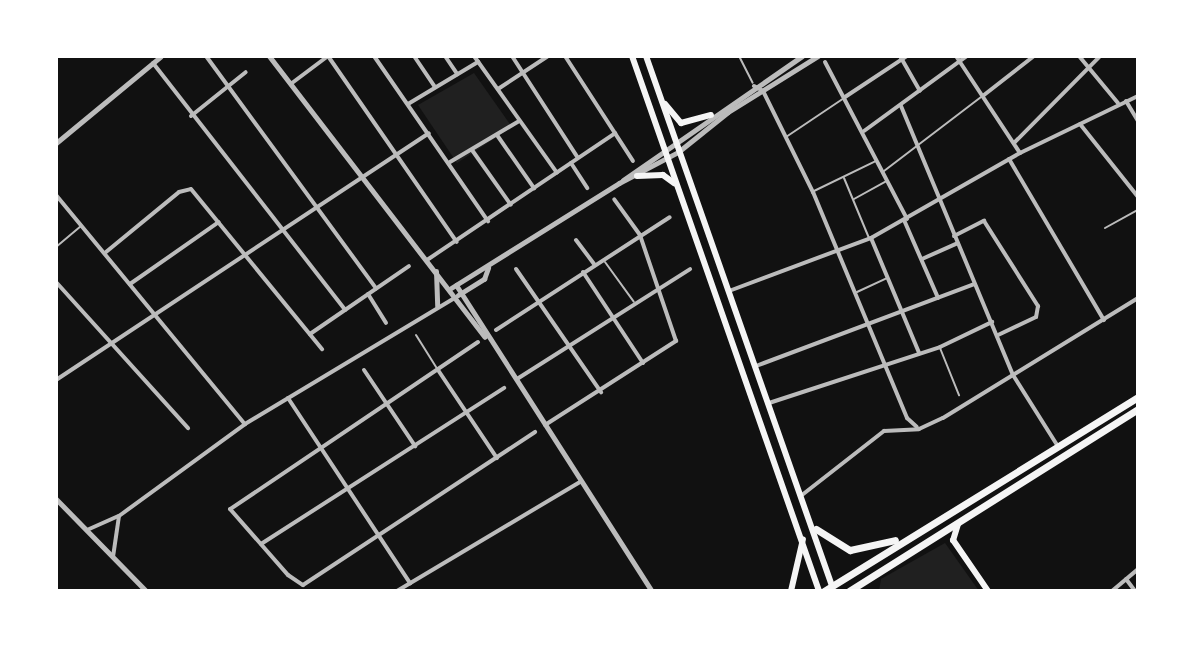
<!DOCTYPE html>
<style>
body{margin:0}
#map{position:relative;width:1194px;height:647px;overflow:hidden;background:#111;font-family:"PT Sans",sans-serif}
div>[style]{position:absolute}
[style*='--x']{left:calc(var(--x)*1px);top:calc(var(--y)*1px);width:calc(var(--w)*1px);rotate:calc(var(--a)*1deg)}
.green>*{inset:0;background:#202020}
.service>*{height:2px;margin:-1px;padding:0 1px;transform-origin:1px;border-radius:1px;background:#bcbcbc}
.minor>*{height:4px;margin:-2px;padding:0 2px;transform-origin:2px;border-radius:2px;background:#bcbcbc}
.tertiary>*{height:5px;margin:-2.5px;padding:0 2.5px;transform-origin:2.5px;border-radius:2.5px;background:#bcbcbc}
.secondary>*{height:6px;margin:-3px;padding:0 3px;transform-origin:3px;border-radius:3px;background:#f5f5f5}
.primary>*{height:7px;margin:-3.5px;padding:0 3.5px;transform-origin:3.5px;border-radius:3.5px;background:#f5f5f5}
span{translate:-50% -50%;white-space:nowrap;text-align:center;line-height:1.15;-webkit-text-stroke:6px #fff;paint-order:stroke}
.frame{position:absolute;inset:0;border:58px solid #fff;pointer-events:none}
</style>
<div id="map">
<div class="green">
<i style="clip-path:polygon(474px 73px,512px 127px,457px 163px,418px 105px)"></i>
<i style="clip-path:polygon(945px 543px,979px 591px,879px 591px,881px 579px)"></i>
</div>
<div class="service">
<i style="--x:739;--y:56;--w:30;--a:63"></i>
<i style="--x:786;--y:137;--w:70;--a:-33.9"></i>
<i style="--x:884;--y:171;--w:122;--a:-37.3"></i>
<i style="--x:844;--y:178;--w:65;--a:67.4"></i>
<i style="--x:814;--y:191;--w:69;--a:-25.8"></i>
<i style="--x:854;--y:199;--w:37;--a:-29"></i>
<i style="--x:1105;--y:228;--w:38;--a:-29"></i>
<i style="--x:56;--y:247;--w:33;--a:-40"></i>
<i style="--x:605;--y:262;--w:49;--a:54.1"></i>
<i style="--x:857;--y:292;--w:33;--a:-25"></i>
<i style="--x:416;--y:335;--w:39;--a:58"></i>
<i style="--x:940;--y:348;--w:51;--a:68"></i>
</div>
<div class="minor">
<i style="--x:206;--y:56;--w:288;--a:53.8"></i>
<i style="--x:374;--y:56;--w:201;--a:55.4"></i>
<i style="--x:414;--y:56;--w:37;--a:56"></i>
<i style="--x:445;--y:56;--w:22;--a:56"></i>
<i style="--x:474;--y:56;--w:143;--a:54.6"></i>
<i style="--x:512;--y:56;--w:121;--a:57.1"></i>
<i style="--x:565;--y:56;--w:125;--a:57.1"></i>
<i style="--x:900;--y:56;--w:40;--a:60.3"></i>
<i style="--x:956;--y:56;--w:116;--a:56.6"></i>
<i style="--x:1079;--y:56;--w:61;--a:50.3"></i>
<i style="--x:825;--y:62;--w:177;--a:62.4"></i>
<i style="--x:153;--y:63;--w:313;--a:52.1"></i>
<i style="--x:292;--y:83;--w:45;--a:-36.9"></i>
<i style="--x:328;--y:56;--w:226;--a:55.3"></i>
<i style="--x:754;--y:86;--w:10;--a:29"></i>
<i style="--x:763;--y:91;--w:113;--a:63.7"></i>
<i style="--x:813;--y:192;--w:245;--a:67.4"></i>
<i style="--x:907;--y:418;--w:13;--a:42"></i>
<i style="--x:498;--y:89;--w:60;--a:-33.4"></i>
<i style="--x:984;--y:95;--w:63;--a:-38"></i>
<i style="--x:845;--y:97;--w:74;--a:-33.5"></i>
<i style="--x:1126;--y:101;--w:23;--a:59"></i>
<i style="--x:408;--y:104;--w:82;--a:-31"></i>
<i style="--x:901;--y:106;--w:291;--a:67.4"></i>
<i style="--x:1013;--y:375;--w:83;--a:57.8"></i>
<i style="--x:191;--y:116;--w:70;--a:-38.7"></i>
<i style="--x:1080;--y:124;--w:93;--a:51.5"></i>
<i style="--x:864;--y:131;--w:127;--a:-36.1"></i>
<i style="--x:497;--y:135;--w:65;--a:55.1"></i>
<i style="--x:1014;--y:143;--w:122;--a:-45.3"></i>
<i style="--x:472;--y:150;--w:67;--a:54.7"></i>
<i style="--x:1009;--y:159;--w:187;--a:59.5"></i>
<i style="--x:450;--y:162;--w:80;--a:-30.7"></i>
<i style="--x:571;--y:163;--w:30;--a:57"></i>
<i style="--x:56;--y:195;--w:297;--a:50.5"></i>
<i style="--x:904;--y:220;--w:85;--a:66.4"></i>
<i style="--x:954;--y:236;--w:34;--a:-27"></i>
<i style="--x:984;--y:221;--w:101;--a:57.6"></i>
<i style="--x:1038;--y:306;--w:11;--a:100"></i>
<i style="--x:1036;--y:317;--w:42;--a:154.7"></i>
<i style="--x:871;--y:238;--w:125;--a:67.3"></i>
<i style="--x:576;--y:240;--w:30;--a:53"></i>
<i style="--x:106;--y:252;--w:94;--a:-39.4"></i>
<i style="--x:179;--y:192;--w:12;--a:-14"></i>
<i style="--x:191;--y:189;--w:207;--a:50.7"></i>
<i style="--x:922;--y:259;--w:39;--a:-24"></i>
<i style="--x:427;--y:260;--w:227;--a:-34"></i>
<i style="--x:516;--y:269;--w:150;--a:55.4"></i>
<i style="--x:583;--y:272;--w:109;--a:56.6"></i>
<i style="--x:56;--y:282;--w:197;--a:47.9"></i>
<i style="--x:130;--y:284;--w:108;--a:-34.9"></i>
<i style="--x:729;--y:291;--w:152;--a:-20.5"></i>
<i style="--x:871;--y:238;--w:172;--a:-29.7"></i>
<i style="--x:1020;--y:153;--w:131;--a:-25.8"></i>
<i style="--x:368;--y:294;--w:34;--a:58"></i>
<i style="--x:496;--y:330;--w:207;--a:-33"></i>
<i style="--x:310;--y:334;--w:120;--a:-34.5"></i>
<i style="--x:478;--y:342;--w:299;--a:146"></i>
<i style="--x:230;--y:509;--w:88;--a:48.7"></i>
<i style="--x:288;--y:575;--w:18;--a:34"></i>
<i style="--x:303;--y:585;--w:278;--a:-33.4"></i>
<i style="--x:756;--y:366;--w:233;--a:-20.6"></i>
<i style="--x:364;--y:370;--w:92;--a:56.1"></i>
<i style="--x:438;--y:370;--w:106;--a:56.2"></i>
<i style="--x:517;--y:379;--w:205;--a:-32.4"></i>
<i style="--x:56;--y:380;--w:447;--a:-33.5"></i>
<i style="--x:288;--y:398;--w:222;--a:56.6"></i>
<i style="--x:769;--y:403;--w:180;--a:-18.1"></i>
<i style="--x:940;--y:347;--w:58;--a:-25.7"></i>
<i style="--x:545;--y:425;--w:156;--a:-32.7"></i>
<i style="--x:676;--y:341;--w:112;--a:-108.8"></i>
<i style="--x:640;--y:235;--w:44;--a:-125.8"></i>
<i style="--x:802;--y:495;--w:104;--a:-38"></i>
<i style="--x:884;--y:431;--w:35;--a:-3"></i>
<i style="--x:919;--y:429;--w:26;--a:-25"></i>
<i style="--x:943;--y:418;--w:229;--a:-31.6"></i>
<i style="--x:87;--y:530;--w:35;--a:-24"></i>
<i style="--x:119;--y:516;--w:156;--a:-36.1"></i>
<i style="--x:245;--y:424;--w:246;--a:-31"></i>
<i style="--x:261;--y:544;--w:289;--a:-32.7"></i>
<i style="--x:113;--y:557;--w:41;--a:-81.7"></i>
<i style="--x:1126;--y:579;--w:15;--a:53"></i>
<i style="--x:397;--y:591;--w:213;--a:-30.8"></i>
<i style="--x:1112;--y:591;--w:34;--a:-40"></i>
</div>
<div class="tertiary">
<i style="--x:269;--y:56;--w:354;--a:52.5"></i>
<i style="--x:56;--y:143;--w:136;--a:-39.6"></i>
<i style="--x:623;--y:180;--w:218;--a:-34.7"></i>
<i style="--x:436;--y:271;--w:35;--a:88"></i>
<i style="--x:456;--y:285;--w:363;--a:57.4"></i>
<i style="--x:451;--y:288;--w:198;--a:-32"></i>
<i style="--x:619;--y:183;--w:67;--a:-27.7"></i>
<i style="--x:678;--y:152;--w:64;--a:-38.7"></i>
<i style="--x:728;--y:112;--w:106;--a:-31.9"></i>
<i style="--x:458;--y:295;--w:31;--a:-32"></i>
<i style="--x:484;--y:279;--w:12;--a:-70"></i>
<i style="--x:56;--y:499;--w:129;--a:45.6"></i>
</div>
<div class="secondary">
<i style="--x:632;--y:56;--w:567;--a:70.73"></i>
<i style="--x:646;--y:56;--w:562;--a:70.66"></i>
<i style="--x:665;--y:104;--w:25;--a:50"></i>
<i style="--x:681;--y:123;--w:31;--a:-15"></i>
<i style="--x:637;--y:176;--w:26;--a:-2"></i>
<i style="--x:663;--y:175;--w:14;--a:36"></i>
<i style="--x:958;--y:524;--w:17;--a:107"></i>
<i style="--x:953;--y:540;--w:62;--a:55.5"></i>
<i style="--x:791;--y:591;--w:53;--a:-77"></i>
</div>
<div class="primary">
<i style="--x:816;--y:529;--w:40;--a:32"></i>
<i style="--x:850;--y:550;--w:46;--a:-12.5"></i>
<i style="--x:824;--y:591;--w:369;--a:-31.7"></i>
<i style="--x:849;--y:591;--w:342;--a:-32.2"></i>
</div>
<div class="frame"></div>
</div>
